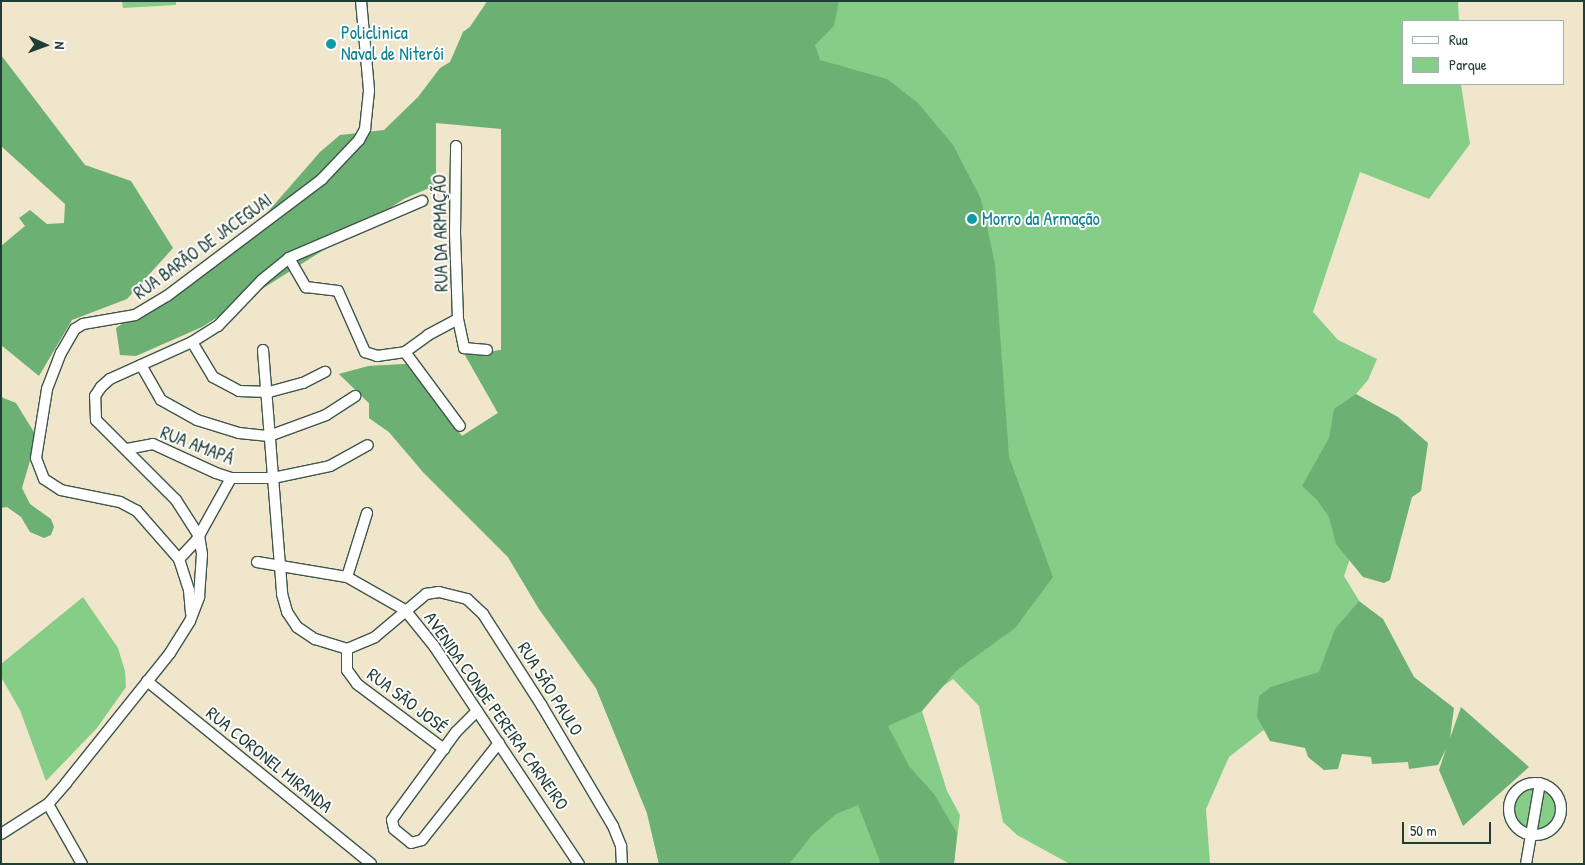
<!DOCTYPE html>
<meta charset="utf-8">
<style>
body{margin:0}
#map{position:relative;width:1585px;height:865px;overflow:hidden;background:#f0e6cc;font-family:"Patrick Hand",sans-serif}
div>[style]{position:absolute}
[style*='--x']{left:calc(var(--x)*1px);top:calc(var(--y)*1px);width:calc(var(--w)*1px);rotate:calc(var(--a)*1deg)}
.green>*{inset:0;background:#86cd88}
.forest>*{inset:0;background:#6cb074}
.roads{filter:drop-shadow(1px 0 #3e564b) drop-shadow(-1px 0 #3e564b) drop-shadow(0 1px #3e564b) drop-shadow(0 -1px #3e564b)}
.minor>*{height:10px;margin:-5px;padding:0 5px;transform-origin:5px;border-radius:5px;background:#fff}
.minor>.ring{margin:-5px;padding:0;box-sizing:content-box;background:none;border:10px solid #fff;border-radius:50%}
.dots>*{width:14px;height:14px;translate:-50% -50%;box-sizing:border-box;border:2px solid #fff;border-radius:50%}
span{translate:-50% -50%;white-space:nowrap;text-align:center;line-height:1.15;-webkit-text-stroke:4px #fff;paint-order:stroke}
.culture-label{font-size:18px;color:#0d838f}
.left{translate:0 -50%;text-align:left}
.street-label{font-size:18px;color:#1f3d34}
.frame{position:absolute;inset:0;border:2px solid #1f3d34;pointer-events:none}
.legend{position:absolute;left:1402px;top:20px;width:162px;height:65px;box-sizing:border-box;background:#fff;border:1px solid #a5b1ae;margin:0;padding:6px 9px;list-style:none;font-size:15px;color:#1f3d34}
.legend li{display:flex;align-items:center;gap:10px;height:25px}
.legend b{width:25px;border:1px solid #a5b1ae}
.north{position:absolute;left:20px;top:20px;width:50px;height:50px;-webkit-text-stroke:4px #fff;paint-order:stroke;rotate:92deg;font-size:14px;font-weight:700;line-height:20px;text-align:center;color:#1f3d34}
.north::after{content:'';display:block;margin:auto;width:18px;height:22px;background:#1f3d34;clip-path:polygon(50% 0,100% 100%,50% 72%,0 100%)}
.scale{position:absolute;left:1402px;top:822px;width:89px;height:22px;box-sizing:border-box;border:2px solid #1f3d34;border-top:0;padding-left:6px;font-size:15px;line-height:18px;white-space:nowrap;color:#1f3d34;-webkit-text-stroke:4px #fff;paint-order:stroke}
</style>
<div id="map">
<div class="green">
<i style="clip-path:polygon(122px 1px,176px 1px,176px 5px,123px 8px)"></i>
<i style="clip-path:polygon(487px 1px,1458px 1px,1459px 21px,1404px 21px,1404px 84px,1461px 84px,1470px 144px,1429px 199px,1360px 172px,1313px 312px,1338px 340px,1377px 359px,1368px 380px,1356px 394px,1359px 532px,1344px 576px,1375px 627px,1274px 722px,1229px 757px,1206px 809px,1210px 864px,1070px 864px,1017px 835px,1003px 822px,979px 706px,953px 679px,938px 690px,922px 711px,947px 791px,960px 815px,954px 864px,792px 864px,778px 856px,765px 864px,659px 864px,647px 813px,596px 688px,539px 609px,508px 557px,423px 472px,389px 432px,369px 418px,369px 403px,339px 374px,369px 366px,406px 364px,462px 436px,498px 413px,465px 355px,501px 350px,501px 129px,460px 105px,457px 53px,463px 32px,470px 27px)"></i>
<i style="clip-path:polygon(83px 597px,118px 648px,125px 671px,126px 687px,97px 728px,46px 781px,20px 710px,1px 677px,1px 664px)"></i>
<i style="clip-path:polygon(1531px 785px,1537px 785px,1530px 832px,1518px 825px,1512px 811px,1517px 794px)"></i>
<i style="clip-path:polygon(1542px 786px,1558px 800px,1558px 818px,1548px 830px,1534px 833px)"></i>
</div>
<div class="forest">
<i style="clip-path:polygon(488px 1px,839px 1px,834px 26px,815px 45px,820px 60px,887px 79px,918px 103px,953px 145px,981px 199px,995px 264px,1009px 457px,1053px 577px,1015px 628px,956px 671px,922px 711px,888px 726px,909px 766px,934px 794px,957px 833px,954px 864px,881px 864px,858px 805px,836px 814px,812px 835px,790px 863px,659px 864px,647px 813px,596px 688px,539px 609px,508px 557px,423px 472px,389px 432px,369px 418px,369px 403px,339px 374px,369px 366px,406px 364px,462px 436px,498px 413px,465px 355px,501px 350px,501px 129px,436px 123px,436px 185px,404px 199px,202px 327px,136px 356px,120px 355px,116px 328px,245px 238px,320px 152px,340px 135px,384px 130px,418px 97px,440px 68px,450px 62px,463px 32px,470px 27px)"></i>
<i style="clip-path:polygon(1px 55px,85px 165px,131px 181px,173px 248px,127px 299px,72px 320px,39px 376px,1px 345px,1px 246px,25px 226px,19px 218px,30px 210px,47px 224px,64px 223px,65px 204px,1px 146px)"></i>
<i style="clip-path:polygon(1356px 394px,1398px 417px,1428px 443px,1421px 491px,1412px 497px,1390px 580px,1384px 583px,1363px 577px,1336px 544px,1329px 517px,1317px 500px,1302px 486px,1329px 438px,1334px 409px)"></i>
<i style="clip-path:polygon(1px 397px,16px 403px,37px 437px,22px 488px,30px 504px,51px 519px,54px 527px,51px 535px,44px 538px,30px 532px,21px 517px,7px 507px,1px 508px)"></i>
<i style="clip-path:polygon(1359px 601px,1383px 619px,1414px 677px,1454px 708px,1450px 738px,1461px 707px,1529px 767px,1463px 826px,1439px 770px,1446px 749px,1438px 765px,1409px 769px,1408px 762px,1372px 764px,1371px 757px,1342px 754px,1338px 769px,1324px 770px,1308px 757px,1305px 748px,1270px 741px,1257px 717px,1259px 696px,1271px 687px,1319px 672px,1335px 629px)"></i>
</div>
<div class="roads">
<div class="minor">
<i style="--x:289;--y:258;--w:34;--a:60"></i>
<i style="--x:306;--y:287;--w:32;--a:7"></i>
<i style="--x:338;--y:291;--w:67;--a:66.1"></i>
<i style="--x:365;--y:352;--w:13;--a:18"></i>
<i style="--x:377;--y:356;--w:28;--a:-8"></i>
<i style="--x:405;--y:352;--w:92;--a:53.4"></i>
<i style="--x:458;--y:319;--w:30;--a:78"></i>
<i style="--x:464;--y:348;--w:23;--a:5"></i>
<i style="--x:192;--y:342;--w:41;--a:59"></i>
<i style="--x:213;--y:377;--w:30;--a:28"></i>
<i style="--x:239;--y:391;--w:30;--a:2"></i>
<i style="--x:269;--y:392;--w:35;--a:-15"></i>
<i style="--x:303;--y:383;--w:25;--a:-27"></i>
<i style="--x:263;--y:350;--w:245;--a:85.5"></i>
<i style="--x:282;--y:594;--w:19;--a:74"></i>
<i style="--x:287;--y:612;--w:18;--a:56"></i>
<i style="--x:297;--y:627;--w:22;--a:34"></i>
<i style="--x:315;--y:639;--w:34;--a:17"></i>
<i style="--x:347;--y:649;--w:30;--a:-23"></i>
<i style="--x:375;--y:637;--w:67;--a:-40.1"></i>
<i style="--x:426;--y:594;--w:13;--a:-9"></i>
<i style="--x:439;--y:592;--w:29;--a:14"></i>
<i style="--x:467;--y:599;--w:22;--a:43"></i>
<i style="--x:483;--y:614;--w:109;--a:57.3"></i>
<i style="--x:542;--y:706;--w:139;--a:59.4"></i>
<i style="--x:613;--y:826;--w:22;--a:68"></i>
<i style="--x:621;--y:846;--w:18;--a:87"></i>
<i style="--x:405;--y:352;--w:29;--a:-36"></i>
<i style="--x:428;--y:335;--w:34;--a:-28"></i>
<i style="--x:458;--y:319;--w:85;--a:-92"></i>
<i style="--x:455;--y:234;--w:88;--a:-89.3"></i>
<i style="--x:141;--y:365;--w:40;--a:60.3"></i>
<i style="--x:161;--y:400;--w:41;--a:29.1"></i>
<i style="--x:197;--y:420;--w:44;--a:17.2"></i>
<i style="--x:239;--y:433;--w:30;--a:6"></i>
<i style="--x:269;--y:436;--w:61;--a:-20.2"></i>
<i style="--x:326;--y:415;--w:35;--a:-33"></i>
<i style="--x:127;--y:449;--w:26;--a:-11"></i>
<i style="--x:153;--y:444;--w:69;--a:24.7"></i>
<i style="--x:216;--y:473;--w:16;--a:18"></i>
<i style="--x:231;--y:478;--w:42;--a:0"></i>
<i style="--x:273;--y:478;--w:58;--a:-11.9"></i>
<i style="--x:330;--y:466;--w:43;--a:-28.9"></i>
<i style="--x:179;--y:559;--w:25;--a:-47"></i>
<i style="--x:196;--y:541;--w:72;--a:-60.9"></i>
<i style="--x:257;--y:562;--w:91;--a:9.5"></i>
<i style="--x:347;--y:577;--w:67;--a:29.6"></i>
<i style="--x:405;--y:610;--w:46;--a:51.1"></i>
<i style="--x:434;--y:646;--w:262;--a:56.4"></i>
<i style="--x:347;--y:577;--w:67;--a:-72.6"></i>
<i style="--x:191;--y:613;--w:23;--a:-95"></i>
<i style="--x:189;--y:590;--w:33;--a:-108"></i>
<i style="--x:179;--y:559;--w:64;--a:-131.2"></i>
<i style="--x:137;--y:511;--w:19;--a:-152"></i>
<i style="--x:120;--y:502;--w:60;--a:-168.5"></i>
<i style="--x:61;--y:490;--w:20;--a:-147"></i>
<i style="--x:44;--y:479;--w:22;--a:-111"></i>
<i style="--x:36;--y:458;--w:70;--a:-80.9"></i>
<i style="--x:47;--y:389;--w:39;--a:-69"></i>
<i style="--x:61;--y:353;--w:28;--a:-60"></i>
<i style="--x:75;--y:329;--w:9;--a:-32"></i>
<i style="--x:83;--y:324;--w:53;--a:-9.8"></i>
<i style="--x:135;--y:315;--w:37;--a:-31"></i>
<i style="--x:167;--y:296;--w:194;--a:-37"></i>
<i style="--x:322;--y:179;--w:54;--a:-46.5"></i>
<i style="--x:359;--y:140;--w:13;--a:-61"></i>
<i style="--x:365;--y:129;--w:39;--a:-84"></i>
<i style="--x:369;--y:90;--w:89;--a:-95.1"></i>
<i style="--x:347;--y:649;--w:21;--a:90"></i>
<i style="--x:347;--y:670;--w:17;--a:54"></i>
<i style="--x:357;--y:684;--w:109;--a:36.8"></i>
<i style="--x:147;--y:681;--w:289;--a:39.2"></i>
<i style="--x:477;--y:711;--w:30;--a:135"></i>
<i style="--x:456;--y:732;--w:102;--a:126.2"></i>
<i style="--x:396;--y:814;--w:7;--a:124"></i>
<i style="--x:392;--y:820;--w:9;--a:77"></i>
<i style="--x:394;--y:829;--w:22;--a:39"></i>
<i style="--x:411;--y:843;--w:11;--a:-15"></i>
<i style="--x:422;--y:840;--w:124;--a:-51.6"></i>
<i class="ring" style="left:1509px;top:783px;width:42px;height:42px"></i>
<i style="--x:48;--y:804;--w:69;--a:60.5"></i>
<i style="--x:1;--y:834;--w:56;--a:-32.6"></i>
<i style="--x:48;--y:804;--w:28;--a:-49"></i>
<i style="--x:66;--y:783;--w:166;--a:-51.3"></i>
<i style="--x:170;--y:653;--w:38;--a:-58"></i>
<i style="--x:190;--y:621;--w:26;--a:-69"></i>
<i style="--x:199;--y:597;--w:43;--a:-86"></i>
<i style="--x:202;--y:554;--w:18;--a:-99"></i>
<i style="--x:199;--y:536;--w:43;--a:-122.6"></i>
<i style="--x:176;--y:500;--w:113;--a:-135"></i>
<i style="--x:96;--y:420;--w:24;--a:-92"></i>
<i style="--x:95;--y:396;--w:11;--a:-56"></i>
<i style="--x:101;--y:387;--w:12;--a:-42"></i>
<i style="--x:110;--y:379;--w:90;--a:-24.3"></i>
<i style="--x:192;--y:342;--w:31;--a:-32"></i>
<i style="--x:218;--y:326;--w:64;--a:-46.3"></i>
<i style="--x:262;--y:280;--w:35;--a:-39"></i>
<i style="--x:289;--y:258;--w:145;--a:-23.2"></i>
<i style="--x:1526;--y:864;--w:82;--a:-80.2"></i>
</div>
</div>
<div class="dots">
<i style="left:331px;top:44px;background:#0f9aa8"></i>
<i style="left:972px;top:219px;background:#0f9aa8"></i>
</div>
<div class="culture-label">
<span class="left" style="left:341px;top:44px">Policlinica<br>Naval de Niterói</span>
<span class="left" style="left:982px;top:219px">Morro da Armação</span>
</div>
<div class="street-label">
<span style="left:441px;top:233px;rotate:-91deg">RUA DA ARMAÇÃO</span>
<span style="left:203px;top:247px;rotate:-36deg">RUA BARÃO DE JACEGUAI</span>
<span style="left:197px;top:446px;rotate:21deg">RUA AMAPÁ</span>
<span style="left:550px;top:689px;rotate:58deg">RUA SÃO PAULO</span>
<span style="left:407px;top:701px;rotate:37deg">RUA SÃO JOSÉ</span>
<span style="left:496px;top:711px;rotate:55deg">AVENIDA CONDE PEREIRA CARNEIRO</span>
<span style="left:269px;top:760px;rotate:39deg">RUA CORONEL MIRANDA</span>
</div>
<div class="frame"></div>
<ul class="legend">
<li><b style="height:6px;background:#fff"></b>Rua</li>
<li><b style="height:14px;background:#86cd88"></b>Parque</li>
</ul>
<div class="north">N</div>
<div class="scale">50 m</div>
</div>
